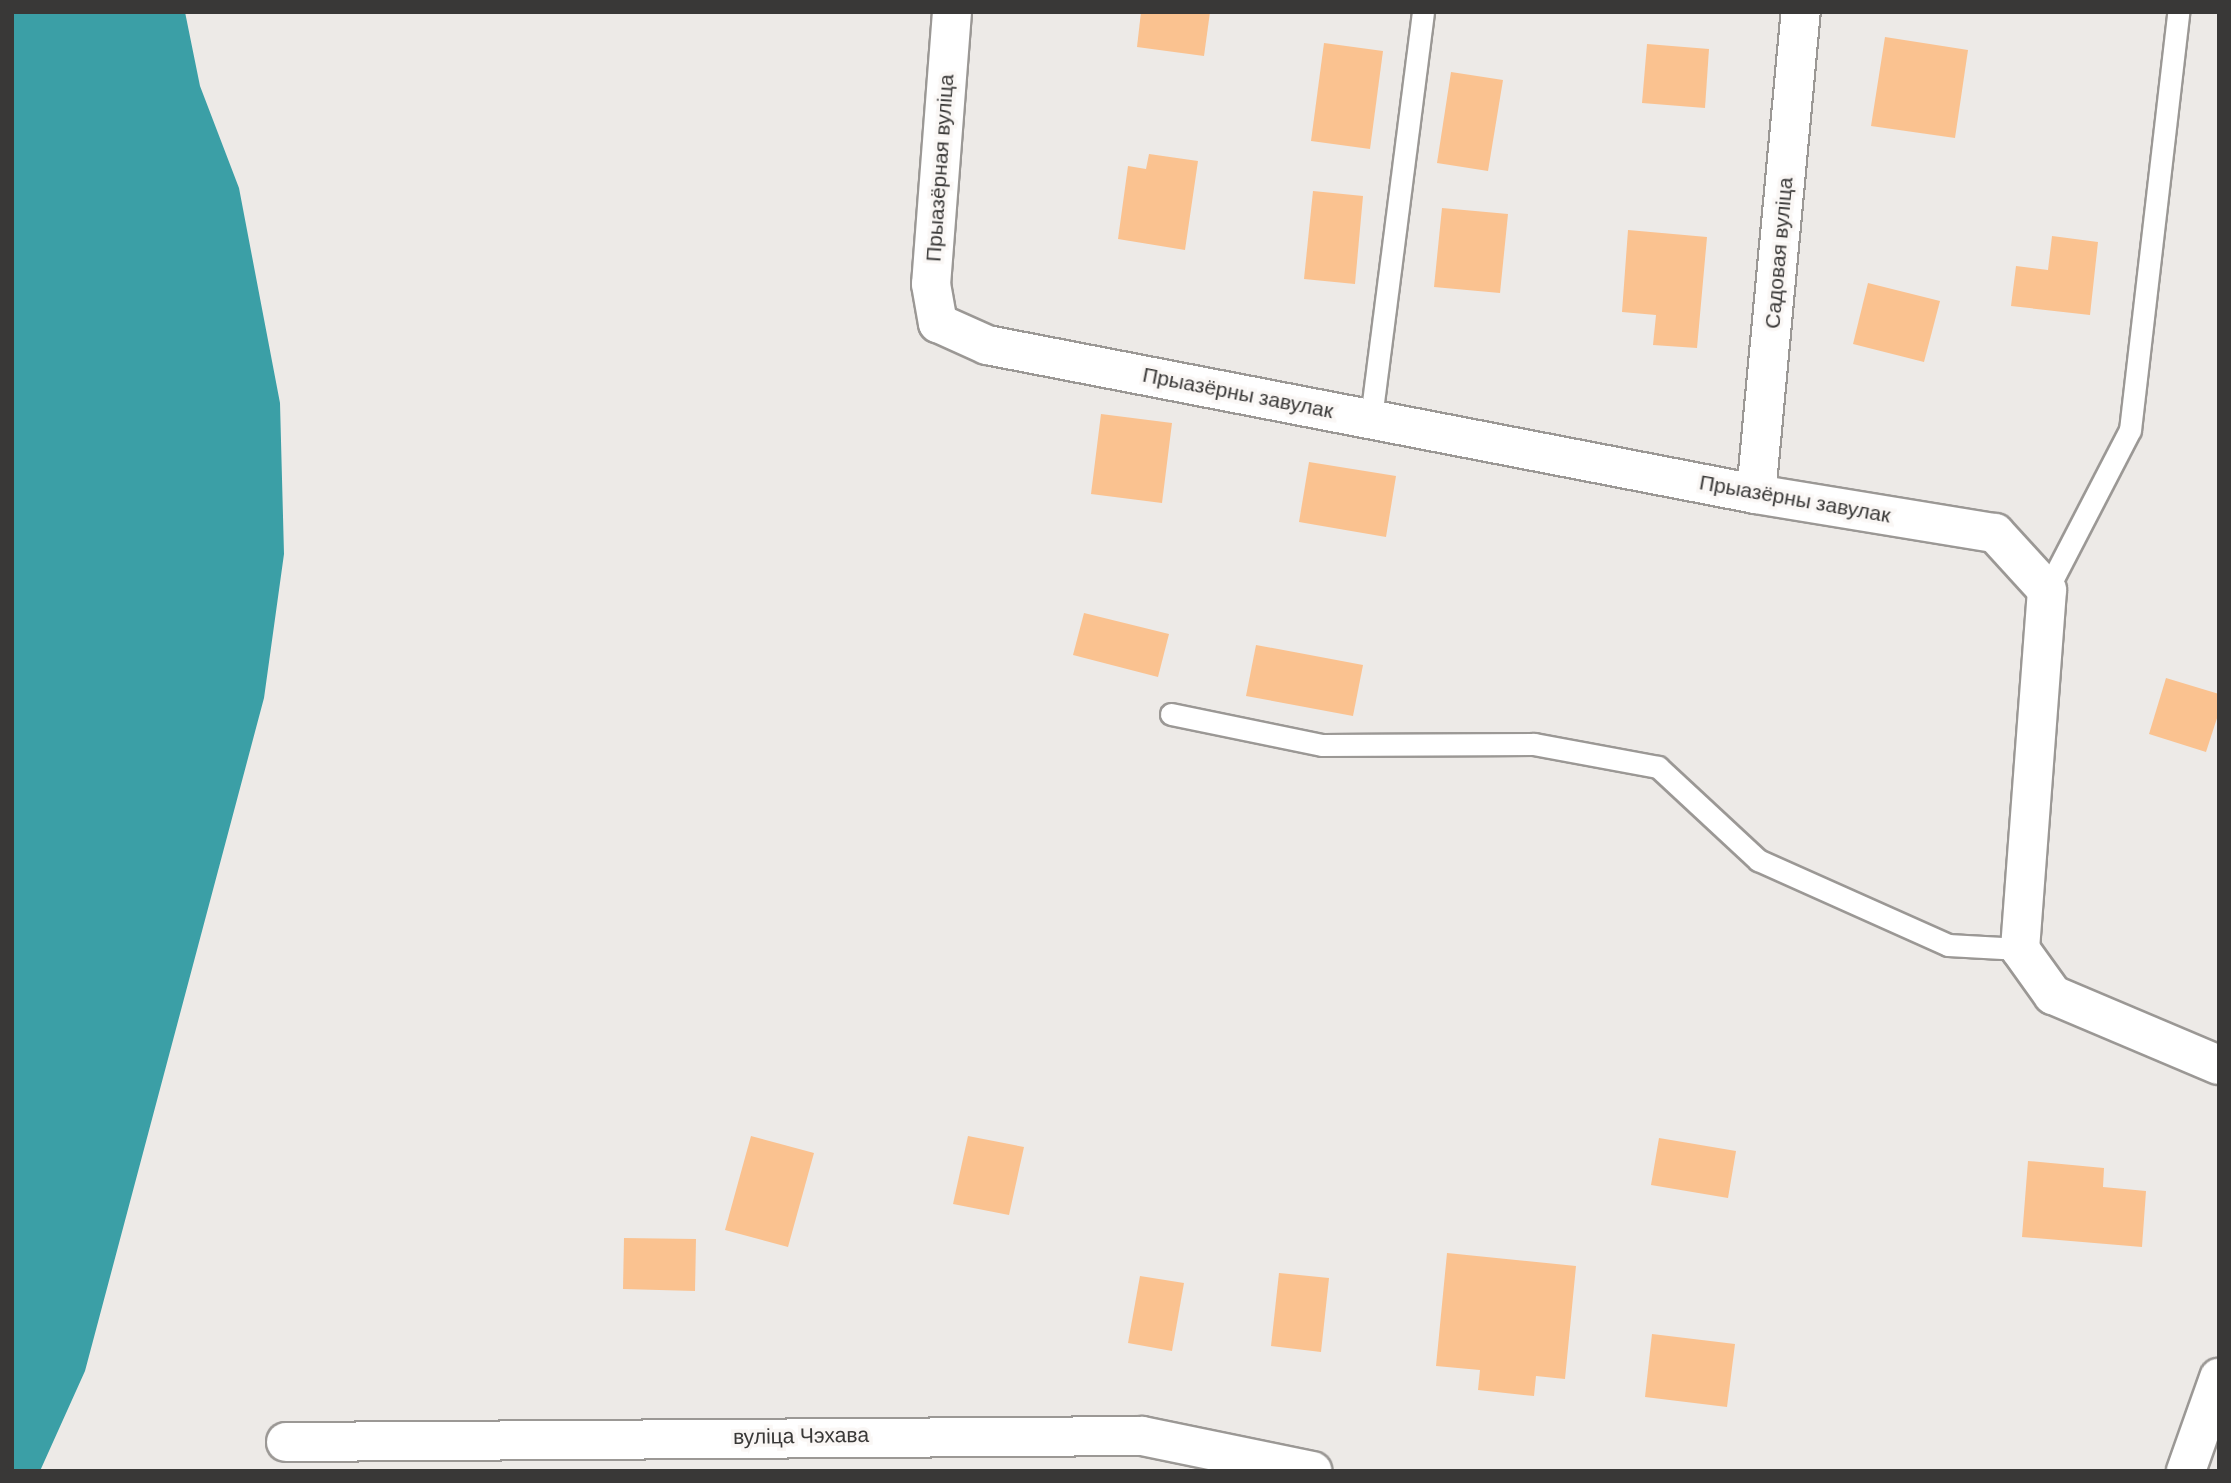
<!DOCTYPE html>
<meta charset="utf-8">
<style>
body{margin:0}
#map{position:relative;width:2231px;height:1483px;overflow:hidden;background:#edeae7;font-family:"DM Sans",sans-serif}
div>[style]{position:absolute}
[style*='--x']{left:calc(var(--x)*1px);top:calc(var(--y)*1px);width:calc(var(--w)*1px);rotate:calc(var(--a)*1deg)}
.water>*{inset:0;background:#3b9fa6}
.building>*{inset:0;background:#fac290}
.roads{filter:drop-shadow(2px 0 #9b9895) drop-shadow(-2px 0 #9b9895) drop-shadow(0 2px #9b9895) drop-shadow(0 -2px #9b9895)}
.lane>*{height:21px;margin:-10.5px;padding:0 10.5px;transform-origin:10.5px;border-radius:10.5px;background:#fff}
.street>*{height:38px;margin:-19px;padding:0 19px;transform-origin:19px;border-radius:19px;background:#fff}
.secondary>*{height:38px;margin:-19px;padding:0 19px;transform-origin:19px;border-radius:19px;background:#fff}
span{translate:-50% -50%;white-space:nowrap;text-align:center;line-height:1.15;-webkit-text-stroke:7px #faf7f5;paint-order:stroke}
.street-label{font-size:21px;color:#393837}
.frame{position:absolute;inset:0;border:14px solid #393837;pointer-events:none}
</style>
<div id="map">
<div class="water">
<i style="clip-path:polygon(12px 12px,185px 12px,200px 86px,239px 188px,280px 403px,284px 554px,264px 698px,85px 1371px,40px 1471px,12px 1471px)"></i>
</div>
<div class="building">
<i style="clip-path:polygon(1141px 12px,1210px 12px,1204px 56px,1137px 47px)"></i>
<i style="clip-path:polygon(1885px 37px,1968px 50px,1955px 138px,1871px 126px)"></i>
<i style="clip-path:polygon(1324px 43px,1383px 51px,1370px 149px,1311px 141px)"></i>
<i style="clip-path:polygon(1647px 44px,1709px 49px,1705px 108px,1642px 103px)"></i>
<i style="clip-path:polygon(1451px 72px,1503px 80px,1488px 171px,1437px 163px)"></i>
<i style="clip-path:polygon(1149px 154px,1198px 161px,1185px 250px,1118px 239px,1128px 166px,1146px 169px)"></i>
<i style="clip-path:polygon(1313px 191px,1363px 196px,1355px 284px,1304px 279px)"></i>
<i style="clip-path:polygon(1442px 208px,1508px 214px,1500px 293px,1434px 287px)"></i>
<i style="clip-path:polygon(1628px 230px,1707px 237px,1697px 348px,1653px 345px,1656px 315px,1622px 312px)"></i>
<i style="clip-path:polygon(2052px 236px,2098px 242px,2090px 315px,2011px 306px,2016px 266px,2048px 270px)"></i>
<i style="clip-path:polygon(1868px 283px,1940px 301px,1924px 362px,1853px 344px)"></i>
<i style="clip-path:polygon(1101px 414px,1172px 423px,1162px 503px,1091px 494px)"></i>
<i style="clip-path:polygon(1309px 462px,1396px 476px,1386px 537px,1299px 522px)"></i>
<i style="clip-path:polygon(1084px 613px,1169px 634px,1158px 677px,1073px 655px)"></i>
<i style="clip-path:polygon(1256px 645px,1363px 665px,1353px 716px,1246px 696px)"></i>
<i style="clip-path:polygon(2166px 678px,2219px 694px,2219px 712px,2206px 752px,2149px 734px)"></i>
<i style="clip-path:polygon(751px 1136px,814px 1153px,788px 1247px,725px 1230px)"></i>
<i style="clip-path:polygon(968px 1136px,1024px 1147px,1009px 1215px,953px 1204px)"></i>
<i style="clip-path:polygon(1659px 1138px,1736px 1151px,1728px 1198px,1651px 1185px)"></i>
<i style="clip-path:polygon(2028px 1161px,2104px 1168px,2103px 1187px,2146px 1191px,2142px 1247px,2022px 1237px)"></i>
<i style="clip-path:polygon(624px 1238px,696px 1239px,695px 1291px,623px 1289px)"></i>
<i style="clip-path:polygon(1447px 1253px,1576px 1266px,1565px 1379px,1536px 1376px,1534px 1396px,1478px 1390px,1480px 1370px,1436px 1366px)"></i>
<i style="clip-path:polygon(1279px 1273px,1329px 1278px,1321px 1352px,1271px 1346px)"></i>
<i style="clip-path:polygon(1140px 1276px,1184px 1283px,1172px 1351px,1128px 1343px)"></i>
<i style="clip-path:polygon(1652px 1334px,1735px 1344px,1727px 1407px,1645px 1397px)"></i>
</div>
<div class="roads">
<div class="lane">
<i style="--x:1371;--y:418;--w:409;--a:-82.7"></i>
<i style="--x:2047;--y:590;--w:180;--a:-62.6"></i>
<i style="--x:2130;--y:430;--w:421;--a:-83.4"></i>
<i style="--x:1171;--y:714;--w:154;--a:11.6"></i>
<i style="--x:1322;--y:745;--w:212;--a:-0.3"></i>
<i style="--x:1534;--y:744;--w:126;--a:10.5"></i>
<i style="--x:1658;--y:767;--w:137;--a:42.9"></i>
<i style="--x:1758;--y:860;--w:208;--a:24.1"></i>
<i style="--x:1948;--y:945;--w:72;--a:3.2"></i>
</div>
<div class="street">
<i style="--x:952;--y:12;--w:273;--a:94.4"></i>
<i style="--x:931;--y:284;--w:40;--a:80"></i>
<i style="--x:938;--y:323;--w:54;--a:24.2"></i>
<i style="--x:987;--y:345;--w:783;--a:10.97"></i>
<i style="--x:1756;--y:494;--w:242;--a:9.3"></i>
<i style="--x:1995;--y:533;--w:77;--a:47.6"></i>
<i style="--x:2047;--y:590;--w:360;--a:94.3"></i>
<i style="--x:2020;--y:949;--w:57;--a:54.3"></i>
<i style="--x:2053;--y:995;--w:180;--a:22.9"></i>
<i style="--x:1756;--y:494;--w:484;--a:-84.7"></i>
<i style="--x:286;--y:1442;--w:856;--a:-0.4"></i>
<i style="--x:1142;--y:1436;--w:174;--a:11.6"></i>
</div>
<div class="secondary">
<i style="--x:2186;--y:1471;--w:99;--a:-70.5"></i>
</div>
</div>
<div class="street-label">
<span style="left:940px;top:168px;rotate:-86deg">Прыазёрная вуліца</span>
<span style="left:1779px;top:253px;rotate:-85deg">Садовая вуліца</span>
<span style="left:1238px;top:393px;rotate:11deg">Прыазёрны завулак</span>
<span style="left:1795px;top:499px;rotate:10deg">Прыазёрны завулак</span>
<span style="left:801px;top:1436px;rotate:-1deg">вуліца Чэхава</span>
</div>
<div class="frame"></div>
</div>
